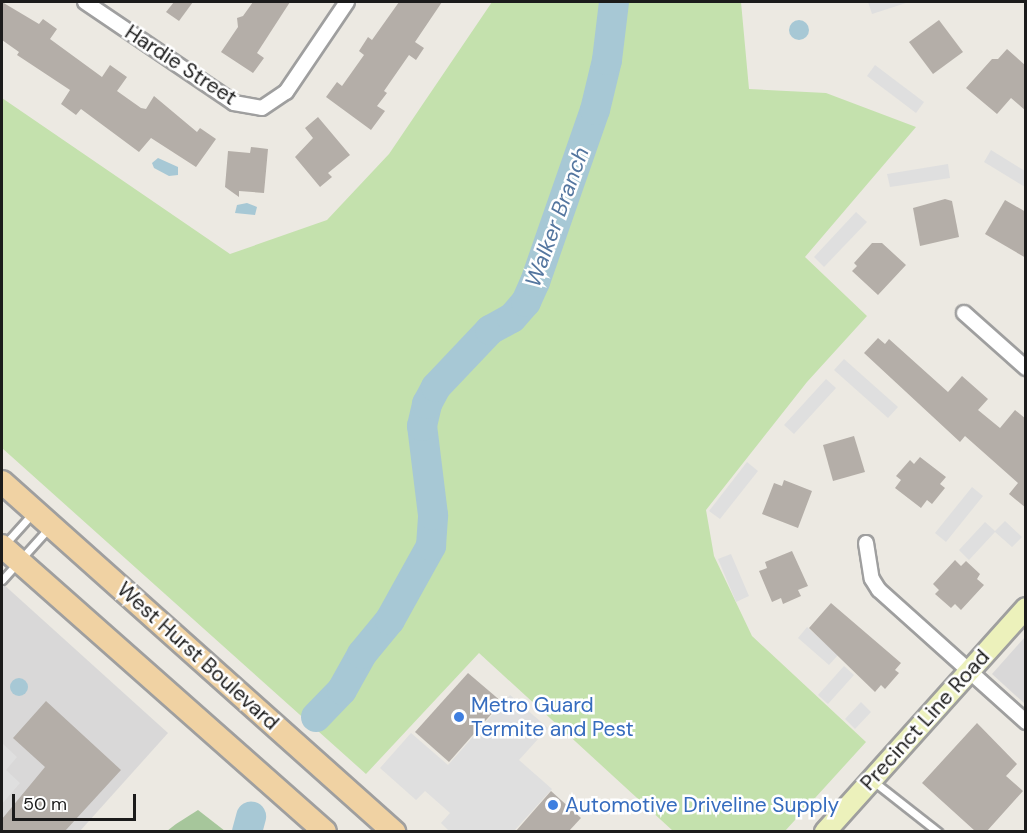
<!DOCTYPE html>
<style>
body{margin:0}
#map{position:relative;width:1027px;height:833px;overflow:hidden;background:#ece9e2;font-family:"DM Sans",sans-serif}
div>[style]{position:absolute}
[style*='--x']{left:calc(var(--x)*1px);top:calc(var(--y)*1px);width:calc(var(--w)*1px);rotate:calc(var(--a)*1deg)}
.residential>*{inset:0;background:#d9d8d8}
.grass>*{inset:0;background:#c4e1ad}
.forest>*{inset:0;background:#a6c69b}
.parking>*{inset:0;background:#dfdfdf}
.water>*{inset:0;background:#a7c8d5}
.round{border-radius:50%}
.river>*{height:30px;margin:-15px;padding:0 15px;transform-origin:15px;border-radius:15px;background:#a7c8d5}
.building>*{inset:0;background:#b4aea8}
.roads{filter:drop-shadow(2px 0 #9f9f9f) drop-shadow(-2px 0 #9f9f9f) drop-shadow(0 2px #9f9f9f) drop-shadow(0 -2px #9f9f9f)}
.lane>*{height:7px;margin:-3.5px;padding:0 3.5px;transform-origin:3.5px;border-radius:3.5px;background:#fff}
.street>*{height:14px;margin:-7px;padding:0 7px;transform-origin:7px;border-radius:7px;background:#fff}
.secondary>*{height:20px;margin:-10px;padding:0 10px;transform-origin:10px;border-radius:10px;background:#ecf1bb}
.primary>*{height:22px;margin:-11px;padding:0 11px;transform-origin:11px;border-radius:11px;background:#f0d2a3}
.dots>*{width:16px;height:16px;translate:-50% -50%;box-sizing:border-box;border:3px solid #fff;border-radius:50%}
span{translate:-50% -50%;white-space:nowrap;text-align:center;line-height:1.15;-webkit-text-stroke:5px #fff;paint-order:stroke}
.street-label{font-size:21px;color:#1b1b1b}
.shop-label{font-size:21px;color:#366cbe}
.left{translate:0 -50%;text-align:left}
.water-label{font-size:22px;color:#54769f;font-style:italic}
.frame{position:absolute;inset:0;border:3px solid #1b1b1b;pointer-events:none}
.scale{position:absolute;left:12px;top:794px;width:124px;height:27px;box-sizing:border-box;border:3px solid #1b1b1b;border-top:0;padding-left:8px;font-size:18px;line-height:21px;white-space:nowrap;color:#1b1b1b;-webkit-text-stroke:4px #fff;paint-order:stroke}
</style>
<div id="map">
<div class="residential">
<i style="clip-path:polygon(2px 583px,168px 733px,80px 831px,2px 831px)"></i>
<i style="clip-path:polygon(1025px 637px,1025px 704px,992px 674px)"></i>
</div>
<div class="grass">
<i style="clip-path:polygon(492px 2px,741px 2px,749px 89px,826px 93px,916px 127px,805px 257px,867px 316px,807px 382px,706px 510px,714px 556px,752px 636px,866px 742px,785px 831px,673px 831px,479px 653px,366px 774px,2px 448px,2px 98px,230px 254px,327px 220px,389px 154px)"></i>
</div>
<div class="forest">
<i style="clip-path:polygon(198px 810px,225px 831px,167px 831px,176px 824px)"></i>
</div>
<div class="parking">
<i style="clip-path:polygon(868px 2px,909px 2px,872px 14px)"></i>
<i style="clip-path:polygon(875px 65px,924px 102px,916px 113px,867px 76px)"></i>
<i style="clip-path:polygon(991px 150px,1025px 171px,1025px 187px,984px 162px)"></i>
<i style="clip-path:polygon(948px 164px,950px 178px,890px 187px,887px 174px)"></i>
<i style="clip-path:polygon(856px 212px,867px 222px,824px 267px,814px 257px)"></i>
<i style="clip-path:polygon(844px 359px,898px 407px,888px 418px,834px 370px)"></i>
<i style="clip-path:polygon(826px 379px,836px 388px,794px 434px,784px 425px)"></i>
<i style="clip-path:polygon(747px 462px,758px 471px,720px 519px,709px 511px)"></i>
<i style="clip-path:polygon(972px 487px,983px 496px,946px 542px,935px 533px)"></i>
<i style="clip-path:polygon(1005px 521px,1022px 537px,1012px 547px,995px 532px,969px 560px,959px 550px,985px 522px,995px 531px)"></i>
<i style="clip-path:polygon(731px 554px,749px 596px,736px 602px,718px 559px)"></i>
<i style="clip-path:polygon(807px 627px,838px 655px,829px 665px,798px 638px)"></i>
<i style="clip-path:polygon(844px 666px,854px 675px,828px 704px,818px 695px)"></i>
<i style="clip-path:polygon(510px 695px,548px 728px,519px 760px,552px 789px,514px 831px,449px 831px,441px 823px,450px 813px,425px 791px,416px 800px,380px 768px,411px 733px,448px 765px)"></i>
<i style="clip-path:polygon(861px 702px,871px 712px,855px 729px,845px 719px)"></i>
<i style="clip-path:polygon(2px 743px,17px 757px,6px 770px,20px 783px,2px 804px)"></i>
</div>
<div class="water">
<i class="round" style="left:789px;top:20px;width:20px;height:20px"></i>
<i style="clip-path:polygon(158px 158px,178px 167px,178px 175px,169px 176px,154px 168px,152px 163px)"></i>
<i style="clip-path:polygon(247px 203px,257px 207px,255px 215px,235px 213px,237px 205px)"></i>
<i class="round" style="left:10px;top:678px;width:18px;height:18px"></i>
</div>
<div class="river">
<i style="--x:316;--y:717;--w:37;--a:-46"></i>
<i style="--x:342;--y:690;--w:41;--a:-60.9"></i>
<i style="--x:362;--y:654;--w:44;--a:-50.5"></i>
<i style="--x:390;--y:620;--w:85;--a:-61"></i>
<i style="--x:431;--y:546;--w:31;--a:-86"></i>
<i style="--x:433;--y:515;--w:90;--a:-97"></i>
<i style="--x:422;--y:426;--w:23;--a:-77"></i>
<i style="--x:427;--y:404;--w:19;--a:-62"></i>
<i style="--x:436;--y:387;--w:79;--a:-46.5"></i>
<i style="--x:490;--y:330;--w:25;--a:-29"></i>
<i style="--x:512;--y:318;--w:21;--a:-49"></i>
<i style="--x:526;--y:302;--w:22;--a:-66"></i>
<i style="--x:535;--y:282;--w:182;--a:-70.8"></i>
<i style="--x:595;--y:110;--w:51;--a:-76.5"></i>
<i style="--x:607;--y:60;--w:58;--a:-83.1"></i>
<i style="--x:247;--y:832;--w:16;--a:-75"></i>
</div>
<div class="building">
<i style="clip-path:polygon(2px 2px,39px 24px,43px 19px,57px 29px,50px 39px,102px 77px,110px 65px,127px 77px,117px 91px,141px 108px,146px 109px,154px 96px,197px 132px,200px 128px,216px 139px,196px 167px,151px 138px,139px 152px,81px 109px,76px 115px,61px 104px,70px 90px,17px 55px,19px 52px,2px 40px)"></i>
<i style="clip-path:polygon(174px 2px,193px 2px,179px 21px,166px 12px)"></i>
<i style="clip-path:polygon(253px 2px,290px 2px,257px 53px,264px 58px,253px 73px,221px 52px,238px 27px,237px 18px,243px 16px)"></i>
<i style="clip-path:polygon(399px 2px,442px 2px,415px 42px,424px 48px,416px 60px,409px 55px,384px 91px,387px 93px,377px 106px,385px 111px,371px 130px,326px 97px,337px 82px,342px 86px,364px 55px,359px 51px,368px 37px,372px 40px)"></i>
<i style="clip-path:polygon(939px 20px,963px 52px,933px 74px,909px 42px)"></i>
<i style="clip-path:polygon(1007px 49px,1026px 66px,1026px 111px,1011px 98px,997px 114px,966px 88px,992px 59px,998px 59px)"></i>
<i style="clip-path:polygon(318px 117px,350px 155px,328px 173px,332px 177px,320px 187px,295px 157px,313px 138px,305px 128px)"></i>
<i style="clip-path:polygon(251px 147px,268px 149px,264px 193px,239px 191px,239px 197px,225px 187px,228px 151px,250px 153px)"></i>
<i style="clip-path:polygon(945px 199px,952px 201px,959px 237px,920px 246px,913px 208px)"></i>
<i style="clip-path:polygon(1005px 200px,1026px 212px,1026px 258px,985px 234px)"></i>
<i style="clip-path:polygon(872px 243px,882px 243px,906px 265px,878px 295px,852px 271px,857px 266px,854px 263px)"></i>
<i style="clip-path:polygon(878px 338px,885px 344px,889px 339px,948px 392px,962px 376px,988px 399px,978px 410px,1000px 428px,1015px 410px,1026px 419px,1026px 508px,1009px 494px,1018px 483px,965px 436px,960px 442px,864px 353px)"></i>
<i style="clip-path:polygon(854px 436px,865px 472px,833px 481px,823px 445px)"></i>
<i style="clip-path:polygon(920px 457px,946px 477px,940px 484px,945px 488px,932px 504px,927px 500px,921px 508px,895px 488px,901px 480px,896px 476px,910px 460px,914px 464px)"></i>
<i style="clip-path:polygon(784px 480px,812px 491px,798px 528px,762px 514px,774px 483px,782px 486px)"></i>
<i style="clip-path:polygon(792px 551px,808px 586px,798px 590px,801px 596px,783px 604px,781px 598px,772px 602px,759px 571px,767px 568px,765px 562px)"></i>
<i style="clip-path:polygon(955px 560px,961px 566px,966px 561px,980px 574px,977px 579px,984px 585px,961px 610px,955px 604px,951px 608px,935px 594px,939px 590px,933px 584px)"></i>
<i style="clip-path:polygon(831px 603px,901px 663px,895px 670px,899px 673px,885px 689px,881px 685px,875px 692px,809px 628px)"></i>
<i style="clip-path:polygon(468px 673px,502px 702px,449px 762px,415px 732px)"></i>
<i style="clip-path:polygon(46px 701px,121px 770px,65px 831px,2px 831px,2px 819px,45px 767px,13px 738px)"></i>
<i style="clip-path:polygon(977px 723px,1017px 764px,1006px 776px,1023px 791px,987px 831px,975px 831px,922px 783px)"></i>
<i style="clip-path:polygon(551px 791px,581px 818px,569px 831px,516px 831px)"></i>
</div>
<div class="roads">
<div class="lane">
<i style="--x:5;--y:544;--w:40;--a:-48"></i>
<i style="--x:2;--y:580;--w:69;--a:-48"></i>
<i style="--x:873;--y:781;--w:83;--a:38.1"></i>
</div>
<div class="street">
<i style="--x:85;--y:2;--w:180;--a:34.1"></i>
<i style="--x:234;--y:103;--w:28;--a:10"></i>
<i style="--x:262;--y:108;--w:29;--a:-34"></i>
<i style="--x:286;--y:92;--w:109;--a:-55.9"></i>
<i style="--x:964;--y:313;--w:83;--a:41.6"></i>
<i style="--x:866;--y:543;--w:36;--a:81"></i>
<i style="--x:872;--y:579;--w:13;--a:58"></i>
<i style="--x:879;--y:590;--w:198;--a:41.9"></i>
</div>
<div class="secondary">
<i style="--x:825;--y:832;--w:301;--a:-48.1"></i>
</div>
<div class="primary">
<i style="--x:2;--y:482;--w:526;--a:41.76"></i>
<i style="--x:2;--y:546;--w:431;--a:41.5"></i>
</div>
</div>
<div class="dots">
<i style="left:459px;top:717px;background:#3f7fe0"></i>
<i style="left:553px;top:805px;background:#3f7fe0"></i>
</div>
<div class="street-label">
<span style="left:181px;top:65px;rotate:33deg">Hardie Street</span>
<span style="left:198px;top:656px;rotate:42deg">West Hurst Boulevard</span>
<span style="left:925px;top:720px;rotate:-48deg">Precinct Line Road</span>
</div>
<div class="shop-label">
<span class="left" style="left:471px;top:717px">Metro Guard<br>Termite and Pest</span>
<span class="left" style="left:565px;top:805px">Automotive Driveline Supply</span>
</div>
<div class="water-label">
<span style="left:557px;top:217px;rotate:-70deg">Walker Branch</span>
</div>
<div class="frame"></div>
<div class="scale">50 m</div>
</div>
